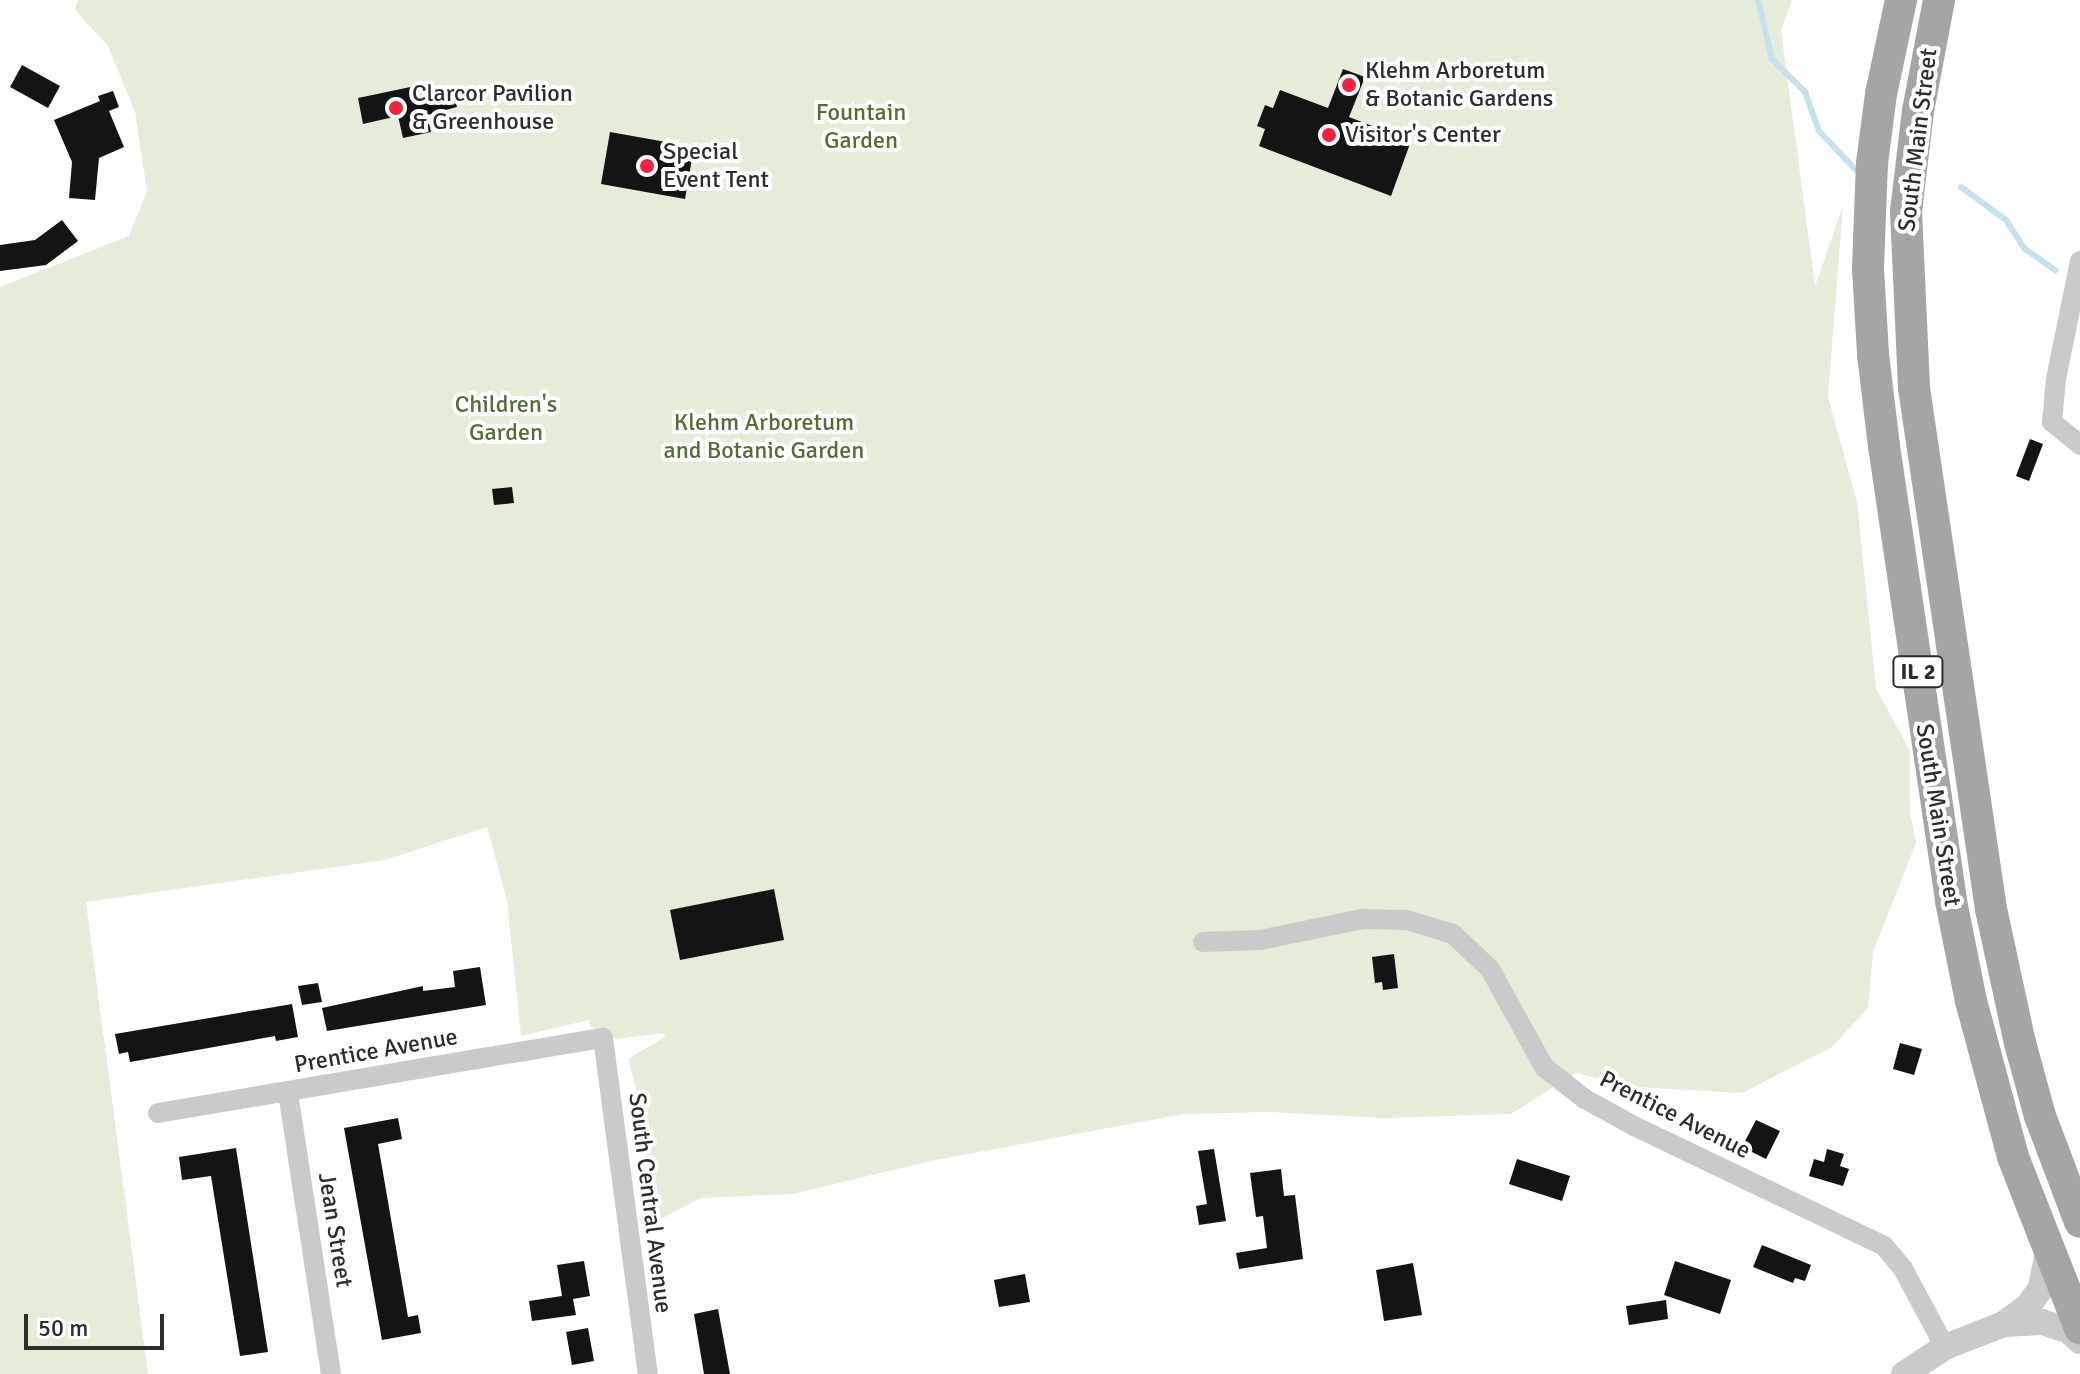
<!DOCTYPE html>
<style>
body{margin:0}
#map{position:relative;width:2080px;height:1374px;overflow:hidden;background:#fff;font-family:Signika,sans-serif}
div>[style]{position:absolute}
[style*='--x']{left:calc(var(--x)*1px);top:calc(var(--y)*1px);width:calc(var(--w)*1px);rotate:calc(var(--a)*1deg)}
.green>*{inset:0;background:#e5ecd9}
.stream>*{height:6px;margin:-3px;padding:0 3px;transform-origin:3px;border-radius:3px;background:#c4e1ee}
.building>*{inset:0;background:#141414}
.minor>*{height:20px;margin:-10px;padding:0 10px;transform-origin:10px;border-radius:10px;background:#cacaca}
.tertiary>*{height:26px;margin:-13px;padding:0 13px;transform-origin:13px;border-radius:13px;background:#cacaca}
.primary>*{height:32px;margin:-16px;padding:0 16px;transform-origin:16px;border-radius:16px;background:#a5a5a5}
.dots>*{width:22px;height:22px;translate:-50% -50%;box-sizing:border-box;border:4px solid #fff;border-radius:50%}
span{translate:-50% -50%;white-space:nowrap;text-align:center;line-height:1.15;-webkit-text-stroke:8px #fff;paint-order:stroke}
.shield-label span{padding:2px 6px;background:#fff;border:2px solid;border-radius:6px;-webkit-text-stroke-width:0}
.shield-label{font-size:22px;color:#2d2d2d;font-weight:700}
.poi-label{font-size:24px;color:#2d2d2d}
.left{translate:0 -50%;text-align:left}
.park-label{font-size:24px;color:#546d37}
.street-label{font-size:24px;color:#2d2d2d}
.scale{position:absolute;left:24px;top:1314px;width:140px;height:36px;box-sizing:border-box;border:4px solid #2d2d2d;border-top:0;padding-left:10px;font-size:24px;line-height:28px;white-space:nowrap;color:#2d2d2d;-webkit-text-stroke:6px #fff;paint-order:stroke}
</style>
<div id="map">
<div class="green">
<i style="clip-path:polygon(78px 0,1792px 0,1781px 31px,1815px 286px,1843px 206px,1828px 397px,1857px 502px,1876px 688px,1910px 751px,1910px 812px,1916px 843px,1873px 952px,1868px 1008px,1832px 1047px,1742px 1093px,1635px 1087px,1576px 1073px,1511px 1114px,1384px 1118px,1268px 1112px,1184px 1114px,930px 1161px,793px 1194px,701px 1198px,655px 1222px,642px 1110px,628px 1059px,665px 1037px,664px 1033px,616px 1039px,591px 1027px,589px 1020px,521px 1036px,507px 901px,487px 827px,385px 860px,86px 902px,148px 1374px,0 1374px,0 287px,129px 236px,147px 191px,135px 112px,108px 46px,75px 10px)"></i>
</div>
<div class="stream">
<i style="--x:1758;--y:0;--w:61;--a:76.7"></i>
<i style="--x:1772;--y:59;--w:47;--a:45"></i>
<i style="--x:1805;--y:92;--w:41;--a:70.3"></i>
<i style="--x:1819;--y:131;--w:55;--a:46.5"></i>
<i style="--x:1961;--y:187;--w:56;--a:36.3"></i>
<i style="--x:2006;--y:220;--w:35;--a:57"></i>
<i style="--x:2025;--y:249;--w:37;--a:35"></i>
</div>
<div class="building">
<i style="clip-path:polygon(22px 65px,60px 86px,48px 108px,10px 87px)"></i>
<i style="clip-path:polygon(1343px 69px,1365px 77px,1349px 117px,1411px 141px,1391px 196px,1259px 146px,1265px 129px,1257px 126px,1265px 105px,1273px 108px,1280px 90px,1328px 108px)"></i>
<i style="clip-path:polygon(420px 85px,424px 102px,454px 96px,457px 107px,427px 115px,431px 132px,403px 138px,398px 116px,363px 124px,358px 98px)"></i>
<i style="clip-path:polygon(113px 91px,119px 107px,109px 111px,124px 147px,99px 158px,95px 200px,69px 198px,72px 162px,54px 120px,100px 101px,98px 96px)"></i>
<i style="clip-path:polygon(610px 132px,694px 147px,685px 199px,601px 184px)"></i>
<i style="clip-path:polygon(62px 220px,78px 241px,46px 265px,0 271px,0 245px,35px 240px)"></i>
<i style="clip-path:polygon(2030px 439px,2043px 444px,2029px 481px,2016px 476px)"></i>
<i style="clip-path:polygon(512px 487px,514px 503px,494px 505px,492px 489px)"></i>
<i style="clip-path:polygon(774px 889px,784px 940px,680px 960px,670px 910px)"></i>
<i style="clip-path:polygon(1394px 954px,1398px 988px,1383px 990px,1382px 982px,1375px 983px,1372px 957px)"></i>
<i style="clip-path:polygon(480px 967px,486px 1005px,327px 1031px,322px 1008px,423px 986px,423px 991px,455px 987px,453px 971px)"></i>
<i style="clip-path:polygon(318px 983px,322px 1002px,302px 1005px,298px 986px)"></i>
<i style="clip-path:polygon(292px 1004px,298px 1037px,276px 1041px,275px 1036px,130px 1062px,128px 1052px,119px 1054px,115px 1034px)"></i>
<i style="clip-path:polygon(1900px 1043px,1922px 1049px,1914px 1075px,1893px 1069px)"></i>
<i style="clip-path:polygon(398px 1118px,402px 1139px,378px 1144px,408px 1317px,418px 1315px,421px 1333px,382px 1340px,344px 1128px)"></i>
<i style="clip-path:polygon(1756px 1120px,1780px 1131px,1766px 1159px,1742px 1147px)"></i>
<i style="clip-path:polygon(236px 1148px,268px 1352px,240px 1356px,211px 1176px,182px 1180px,179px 1157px)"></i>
<i style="clip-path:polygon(1214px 1149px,1226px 1221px,1199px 1225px,1196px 1206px,1207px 1204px,1198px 1151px)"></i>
<i style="clip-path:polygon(1827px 1149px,1844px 1154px,1840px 1166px,1849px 1169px,1843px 1186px,1809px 1176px,1814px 1159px,1824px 1162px)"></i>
<i style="clip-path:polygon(1517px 1159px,1570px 1176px,1562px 1201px,1509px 1184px)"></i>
<i style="clip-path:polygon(1281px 1169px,1284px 1196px,1295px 1195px,1303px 1259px,1239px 1269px,1236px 1253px,1267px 1248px,1263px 1216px,1256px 1217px,1250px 1173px)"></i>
<i style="clip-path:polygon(1762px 1245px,1811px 1265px,1805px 1281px,1795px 1278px,1793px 1283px,1753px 1267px)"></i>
<i style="clip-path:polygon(584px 1261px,590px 1296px,573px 1299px,576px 1315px,532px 1321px,529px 1301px,562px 1296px,557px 1265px)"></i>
<i style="clip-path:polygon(1675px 1261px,1731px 1280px,1720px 1314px,1664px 1295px)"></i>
<i style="clip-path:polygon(1413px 1263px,1422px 1315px,1384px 1321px,1376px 1270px)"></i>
<i style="clip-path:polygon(1025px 1274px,1030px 1302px,999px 1307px,994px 1280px)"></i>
<i style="clip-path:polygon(1666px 1300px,1668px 1319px,1629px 1325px,1626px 1306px)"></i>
<i style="clip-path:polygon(718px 1309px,730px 1374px,704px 1374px,694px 1314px)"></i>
<i style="clip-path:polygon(588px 1328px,594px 1361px,572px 1365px,566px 1332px)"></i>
</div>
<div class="minor">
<i style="--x:2080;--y:261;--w:120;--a:101.5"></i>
<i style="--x:2056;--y:379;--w:43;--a:95.3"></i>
<i style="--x:2052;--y:422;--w:36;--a:39"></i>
<i style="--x:1203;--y:942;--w:57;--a:-2"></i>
<i style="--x:1260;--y:940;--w:104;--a:-11.6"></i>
<i style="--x:1362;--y:919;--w:45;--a:1.3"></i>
<i style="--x:1407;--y:920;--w:48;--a:16.9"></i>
<i style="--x:1453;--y:934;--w:51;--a:43.4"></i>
<i style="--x:1490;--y:969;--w:112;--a:61.1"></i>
<i style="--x:1544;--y:1067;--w:52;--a:38"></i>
<i style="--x:1585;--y:1099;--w:56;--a:28.9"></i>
<i style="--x:1634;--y:1126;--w:277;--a:25.6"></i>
<i style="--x:1884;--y:1246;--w:30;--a:50"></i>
<i style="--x:1903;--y:1269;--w:89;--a:61.7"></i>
<i style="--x:288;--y:1093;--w:284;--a:81.3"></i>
<i style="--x:158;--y:1113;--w:451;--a:-9.6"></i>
<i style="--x:603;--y:1038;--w:339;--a:82.4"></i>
</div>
<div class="tertiary">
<i style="--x:2004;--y:1324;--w:31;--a:-37"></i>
<i style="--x:2029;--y:1305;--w:21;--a:-55"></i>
<i style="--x:2041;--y:1288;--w:38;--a:-79"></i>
<i style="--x:1904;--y:1374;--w:49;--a:-33.4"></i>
<i style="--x:1945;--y:1347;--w:63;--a:-21.3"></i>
<i style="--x:2004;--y:1324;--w:38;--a:-3"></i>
<i style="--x:2042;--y:1322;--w:28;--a:18"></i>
<i style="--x:2069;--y:1331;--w:15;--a:42"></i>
</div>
<div class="primary">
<i style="--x:1901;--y:0;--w:96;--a:102"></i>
<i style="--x:1881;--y:94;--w:70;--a:97.4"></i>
<i style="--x:1872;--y:163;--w:106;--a:92.2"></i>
<i style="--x:1868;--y:269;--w:85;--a:86.6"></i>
<i style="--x:1873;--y:354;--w:93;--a:83.2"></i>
<i style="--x:1884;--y:446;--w:460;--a:81.6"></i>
<i style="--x:1951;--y:901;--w:102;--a:78.7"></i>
<i style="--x:1971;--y:1001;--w:162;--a:74.9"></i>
<i style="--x:2013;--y:1157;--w:184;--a:68.6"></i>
<i style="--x:1939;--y:0;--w:113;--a:100.7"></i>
<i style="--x:1918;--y:111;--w:101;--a:96.8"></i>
<i style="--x:1906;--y:211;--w:177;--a:87.4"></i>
<i style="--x:1914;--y:388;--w:527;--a:81.59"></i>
<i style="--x:1991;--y:909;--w:137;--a:77.8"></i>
<i style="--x:2020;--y:1043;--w:76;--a:74.7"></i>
<i style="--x:2040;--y:1116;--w:113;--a:69.3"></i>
</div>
<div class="dots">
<i style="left:1349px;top:85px;background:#f42040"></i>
<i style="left:396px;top:108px;background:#f42040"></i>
<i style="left:1329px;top:135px;background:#f42040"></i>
<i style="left:647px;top:166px;background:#f42040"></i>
</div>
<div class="shield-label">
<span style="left:1918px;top:672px">IL 2</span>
</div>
<div class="poi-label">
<span class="left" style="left:1365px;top:85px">Klehm Arboretum<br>&amp; Botanic Gardens</span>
<span class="left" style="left:412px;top:108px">Clarcor Pavilion<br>&amp; Greenhouse</span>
<span class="left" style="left:1345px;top:135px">Visitor's Center</span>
<span class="left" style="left:663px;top:166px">Special<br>Event Tent</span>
</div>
<div class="park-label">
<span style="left:861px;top:127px">Fountain<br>Garden</span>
<span style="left:506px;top:419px">Children's<br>Garden</span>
<span style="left:764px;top:437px">Klehm Arboretum<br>and Botanic Garden</span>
</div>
<div class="street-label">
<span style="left:1918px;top:140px;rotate:-83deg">South Main Street</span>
<span style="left:1938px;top:815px;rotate:81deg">South Main Street</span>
<span style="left:376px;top:1051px;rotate:-10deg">Prentice Avenue</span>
<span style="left:1675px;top:1115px;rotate:27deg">Prentice Avenue</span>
<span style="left:650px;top:1203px;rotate:83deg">South Central Avenue</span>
<span style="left:335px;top:1230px;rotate:81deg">Jean Street</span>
</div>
<div class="scale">50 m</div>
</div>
